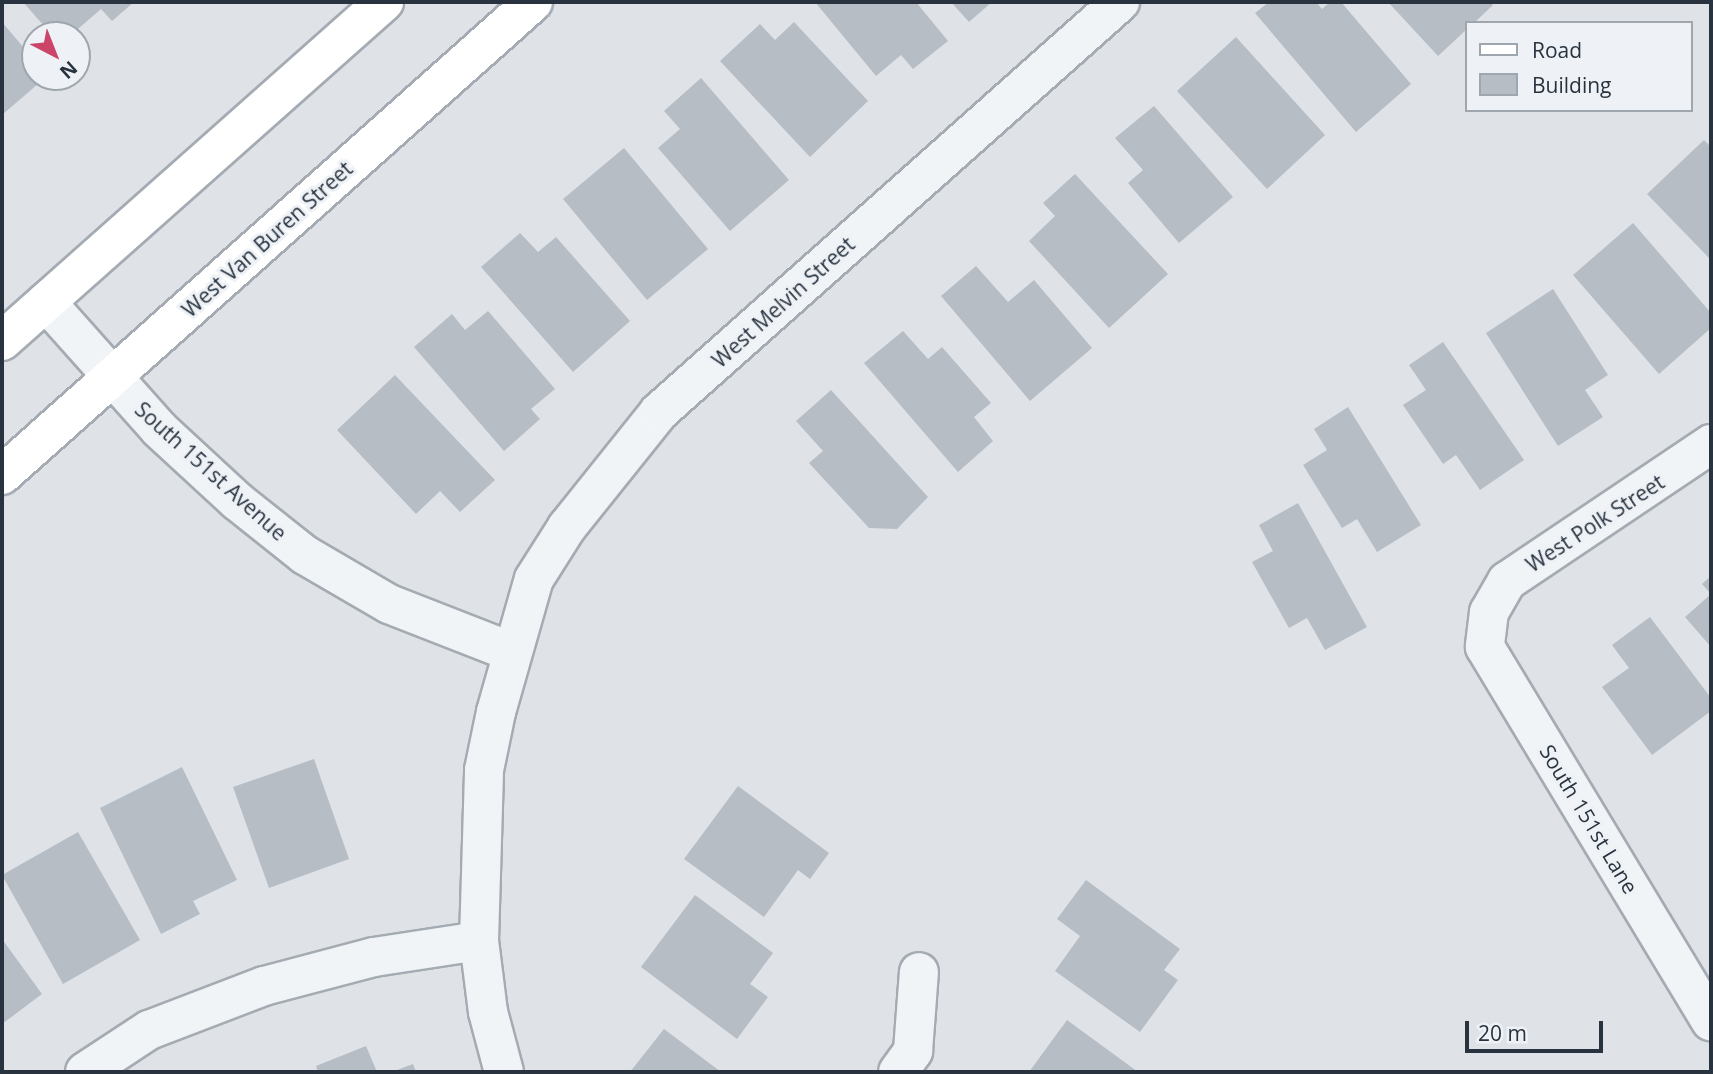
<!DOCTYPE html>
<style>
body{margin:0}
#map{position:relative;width:1713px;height:1074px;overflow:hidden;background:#dfe3e8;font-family:"Open Sans",sans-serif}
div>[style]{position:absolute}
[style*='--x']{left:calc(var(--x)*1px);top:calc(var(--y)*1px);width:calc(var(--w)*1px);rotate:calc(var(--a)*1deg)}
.building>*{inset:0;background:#b6bdc5}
.roads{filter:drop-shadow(2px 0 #a4abb2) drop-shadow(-2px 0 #a4abb2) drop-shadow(0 2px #a4abb2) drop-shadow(0 -2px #a4abb2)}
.minor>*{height:38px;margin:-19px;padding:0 19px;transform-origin:19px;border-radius:19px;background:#f1f4f6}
.major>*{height:38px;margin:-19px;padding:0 19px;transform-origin:19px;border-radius:19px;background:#fff}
span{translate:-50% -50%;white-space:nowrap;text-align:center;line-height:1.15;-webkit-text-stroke:6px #eef2f6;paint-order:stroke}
.street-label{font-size:21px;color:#28333f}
.frame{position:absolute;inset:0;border:4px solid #28333f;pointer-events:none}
.legend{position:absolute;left:1465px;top:21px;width:228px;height:91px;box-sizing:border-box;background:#eef2f6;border:2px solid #9fa6ad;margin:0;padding:9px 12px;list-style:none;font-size:21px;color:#28333f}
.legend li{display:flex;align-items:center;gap:14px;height:35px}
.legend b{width:35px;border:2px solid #9fa6ad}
.north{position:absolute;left:21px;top:21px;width:70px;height:70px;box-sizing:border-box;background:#eef2f6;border:2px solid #9fa6ad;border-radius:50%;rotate:138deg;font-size:19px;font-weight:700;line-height:28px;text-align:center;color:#28333f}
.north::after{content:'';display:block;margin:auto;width:24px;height:32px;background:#cc4467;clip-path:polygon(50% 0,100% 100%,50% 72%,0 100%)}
.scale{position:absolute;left:1465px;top:1021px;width:138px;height:32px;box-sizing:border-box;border:4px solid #28333f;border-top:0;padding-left:9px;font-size:21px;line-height:24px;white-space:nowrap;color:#28333f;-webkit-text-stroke:5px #eef2f6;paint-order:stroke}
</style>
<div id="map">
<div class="building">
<i style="clip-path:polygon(23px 2px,134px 2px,112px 21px,101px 9px,71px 35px,52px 35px)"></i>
<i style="clip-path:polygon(815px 2px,916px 2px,948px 41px,913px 69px,901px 55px,876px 76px)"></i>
<i style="clip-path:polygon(951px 2px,992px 2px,969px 22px)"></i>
<i style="clip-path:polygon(1269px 2px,1316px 2px,1322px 9px,1330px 2px,1341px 2px,1411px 84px,1356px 132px,1255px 13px)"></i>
<i style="clip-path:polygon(1388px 2px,1490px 2px,1493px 5px,1474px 23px,1466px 23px,1466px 30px,1438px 56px)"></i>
<i style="clip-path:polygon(2px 22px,35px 61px,35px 77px,46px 77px,2px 115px)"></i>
<i style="clip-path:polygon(794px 22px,868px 101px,810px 157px,720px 61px,760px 24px,775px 40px)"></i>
<i style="clip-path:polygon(1236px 37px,1325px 135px,1267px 189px,1177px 91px)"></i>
<i style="clip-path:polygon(701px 78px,789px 180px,730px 231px,658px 148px,680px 129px,664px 111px)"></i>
<i style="clip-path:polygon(1154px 106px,1233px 197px,1179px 243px,1128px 183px,1143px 170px,1115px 138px)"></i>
<i style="clip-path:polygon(1704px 140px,1711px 147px,1711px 260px,1647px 194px)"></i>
<i style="clip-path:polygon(624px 148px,708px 249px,647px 300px,563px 199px)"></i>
<i style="clip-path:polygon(1075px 174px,1168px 274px,1109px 328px,1029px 241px,1055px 216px,1043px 203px)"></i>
<i style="clip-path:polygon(1633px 223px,1711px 313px,1711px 328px,1659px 374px,1573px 275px)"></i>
<i style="clip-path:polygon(520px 233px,538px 252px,556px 237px,630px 321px,573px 372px,481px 267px)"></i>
<i style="clip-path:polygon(976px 266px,1008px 302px,1034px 280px,1092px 348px,1030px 401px,941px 296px)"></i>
<i style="clip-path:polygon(1553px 289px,1608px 375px,1585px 390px,1603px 417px,1558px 446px,1486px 333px)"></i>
<i style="clip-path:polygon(488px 311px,555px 389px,531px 409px,540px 419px,504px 451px,414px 347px,452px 314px,465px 330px)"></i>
<i style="clip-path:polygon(903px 331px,928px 359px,942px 347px,991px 403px,974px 417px,993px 441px,958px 472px,864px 363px)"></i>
<i style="clip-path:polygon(1443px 342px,1524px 460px,1480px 490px,1456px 455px,1443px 464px,1403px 405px,1426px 390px,1409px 365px)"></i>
<i style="clip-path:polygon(395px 375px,495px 480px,460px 512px,440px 491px,416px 514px,337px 430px)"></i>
<i style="clip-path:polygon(831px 390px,928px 497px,897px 529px,869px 528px,809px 463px,823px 451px,796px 421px)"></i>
<i style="clip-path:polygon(1348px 407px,1421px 525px,1377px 552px,1357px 519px,1342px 528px,1303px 465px,1327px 450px,1314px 429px)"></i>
<i style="clip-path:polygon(1298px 503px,1367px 627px,1325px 650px,1307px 618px,1289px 628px,1252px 562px,1273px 551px,1259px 525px)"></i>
<i style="clip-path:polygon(1711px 576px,1711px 647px,1685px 617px,1711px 594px,1702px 584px)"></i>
<i style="clip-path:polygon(1650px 617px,1711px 698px,1711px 711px,1652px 755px,1602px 687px,1629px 668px,1612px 645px)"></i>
<i style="clip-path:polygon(314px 759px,349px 859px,269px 888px,233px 787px)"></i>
<i style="clip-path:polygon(182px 767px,237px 880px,193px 901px,200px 914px,161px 934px,100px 808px)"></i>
<i style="clip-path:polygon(738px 786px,829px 853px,810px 879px,798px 870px,764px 917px,684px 859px)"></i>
<i style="clip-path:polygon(78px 832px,140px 940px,63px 984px,2px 875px)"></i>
<i style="clip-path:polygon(1086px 880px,1180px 949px,1164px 970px,1178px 980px,1140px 1032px,1055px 971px,1080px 936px,1057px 919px)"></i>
<i style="clip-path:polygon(695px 895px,773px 953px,750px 984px,768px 997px,737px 1039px,641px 967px)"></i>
<i style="clip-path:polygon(2px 939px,42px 994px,2px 1024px)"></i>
<i style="clip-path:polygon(1067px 1020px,1138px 1072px,1029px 1072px)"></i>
<i style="clip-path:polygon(664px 1029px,721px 1072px,630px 1072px)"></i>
<i style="clip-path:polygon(366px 1046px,377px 1072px,318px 1072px,316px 1066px)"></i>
<i style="clip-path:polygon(413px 1064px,416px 1072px,392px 1072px)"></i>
</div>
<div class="roads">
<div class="minor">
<i style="--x:46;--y:302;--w:170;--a:48.3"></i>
<i style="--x:159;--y:429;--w:106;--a:42.7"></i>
<i style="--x:237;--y:501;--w:87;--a:38.5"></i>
<i style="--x:305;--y:555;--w:97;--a:30.3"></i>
<i style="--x:389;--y:604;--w:132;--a:21.3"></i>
<i style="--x:1711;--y:444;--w:246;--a:146.1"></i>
<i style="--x:1507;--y:581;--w:36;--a:120"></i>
<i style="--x:1489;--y:612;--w:35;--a:97"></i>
<i style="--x:1485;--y:647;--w:437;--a:58.9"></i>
<i style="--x:85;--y:1072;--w:77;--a:-33.3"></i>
<i style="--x:149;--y:1030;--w:123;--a:-20.9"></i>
<i style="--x:264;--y:986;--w:114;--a:-14.8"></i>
<i style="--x:374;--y:957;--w:106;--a:-8.7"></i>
<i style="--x:504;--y:1072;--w:62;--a:-104.9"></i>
<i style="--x:488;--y:1012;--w:72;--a:-97.2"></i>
<i style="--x:479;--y:941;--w:171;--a:-88.3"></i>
<i style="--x:484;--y:770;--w:59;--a:-78.3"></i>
<i style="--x:496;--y:712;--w:138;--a:-74.1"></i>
<i style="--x:534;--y:579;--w:62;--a:-57.6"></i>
<i style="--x:567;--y:527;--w:147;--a:-51.3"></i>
<i style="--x:659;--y:412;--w:617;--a:-41.65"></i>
<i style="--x:898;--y:1072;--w:26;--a:-54"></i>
<i style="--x:913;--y:1051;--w:79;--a:-85.7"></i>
</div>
<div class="major">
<i style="--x:2;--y:341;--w:511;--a:-41.59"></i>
<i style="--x:2;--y:475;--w:711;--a:-41.69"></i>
</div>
</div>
<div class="street-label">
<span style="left:267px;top:239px;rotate:-42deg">West Van Buren Street</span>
<span style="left:783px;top:302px;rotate:-42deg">West Melvin Street</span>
<span style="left:211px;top:471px;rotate:42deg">South 151st Avenue</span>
<span style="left:1595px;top:523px;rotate:-33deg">West Polk Street</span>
<span style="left:1589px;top:819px;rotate:59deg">South 151st Lane</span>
</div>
<div class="frame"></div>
<ul class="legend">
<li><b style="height:9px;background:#fff"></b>Road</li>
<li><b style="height:19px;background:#b6bdc5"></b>Building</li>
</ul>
<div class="north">N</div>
<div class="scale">20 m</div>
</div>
